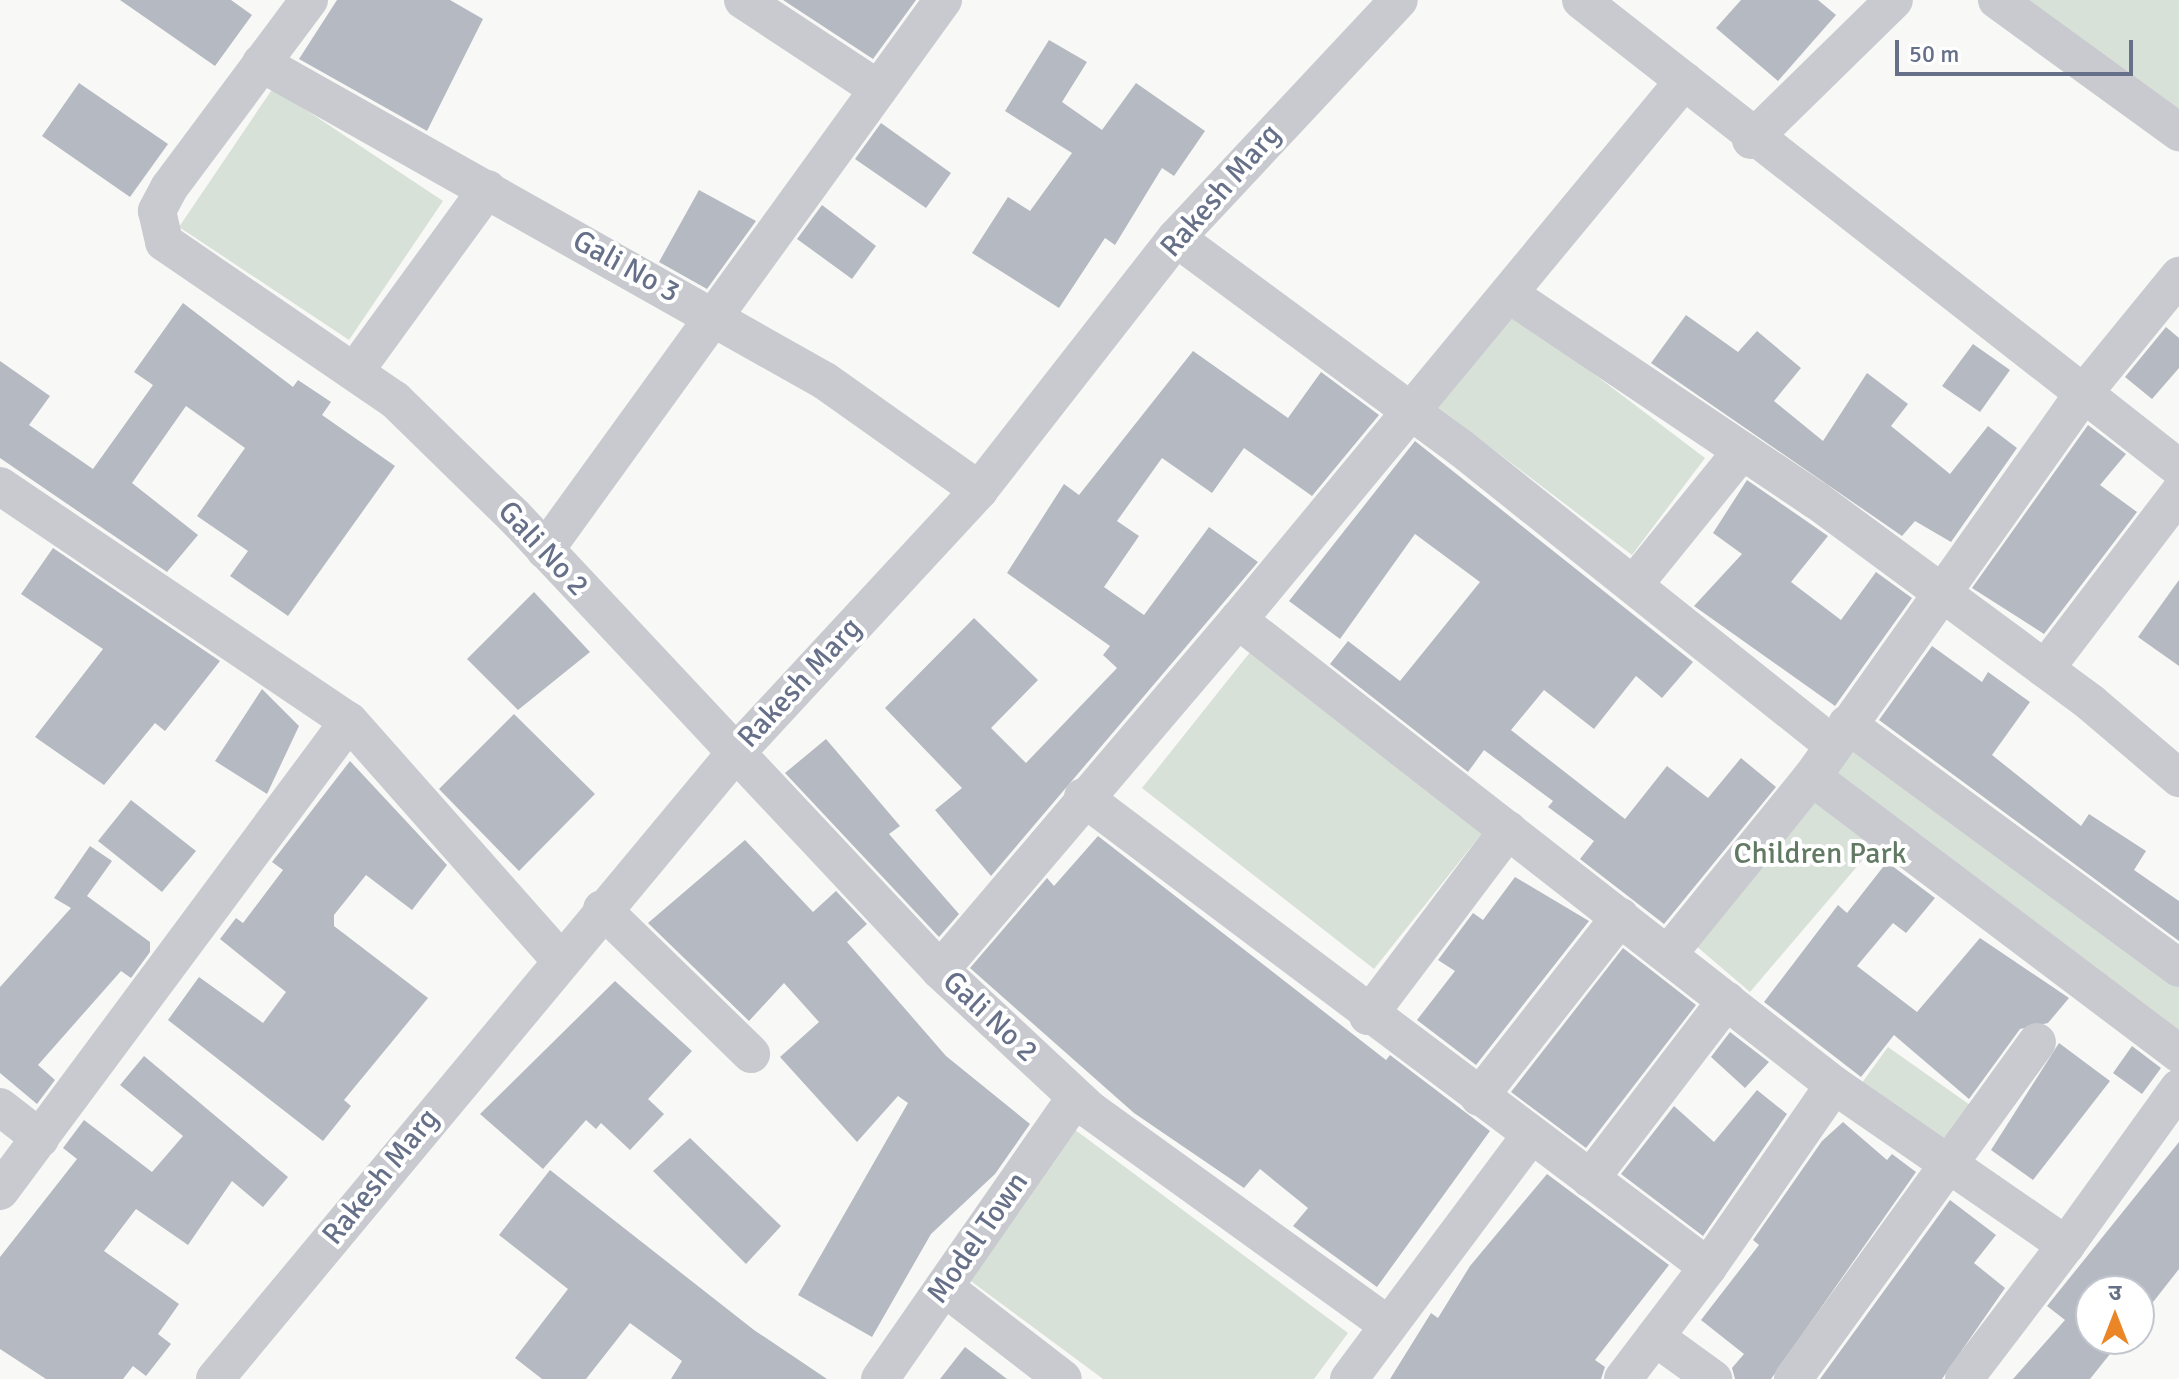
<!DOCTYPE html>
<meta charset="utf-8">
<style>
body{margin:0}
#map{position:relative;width:2179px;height:1379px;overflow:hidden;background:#f8f9f6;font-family:Signika,"Noto Sans Devanagari",sans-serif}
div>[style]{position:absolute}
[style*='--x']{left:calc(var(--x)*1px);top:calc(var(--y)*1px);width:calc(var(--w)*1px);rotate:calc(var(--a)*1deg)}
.green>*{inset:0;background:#d8e1d7}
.building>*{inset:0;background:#b5b9c1}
.minor>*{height:38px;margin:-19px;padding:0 19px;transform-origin:19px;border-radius:19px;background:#c8cacf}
span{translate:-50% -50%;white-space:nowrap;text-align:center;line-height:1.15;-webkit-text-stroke:8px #fff;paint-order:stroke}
.street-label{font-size:30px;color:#667088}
.park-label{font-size:30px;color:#627a63}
.north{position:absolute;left:2075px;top:1275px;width:80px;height:80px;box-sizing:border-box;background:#fff;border:2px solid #c2c6cf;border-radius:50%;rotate:0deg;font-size:22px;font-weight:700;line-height:32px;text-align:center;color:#667088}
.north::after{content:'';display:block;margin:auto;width:28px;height:36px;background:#ea8625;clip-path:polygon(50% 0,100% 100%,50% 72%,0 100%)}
.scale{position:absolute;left:1895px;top:40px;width:238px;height:36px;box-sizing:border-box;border:4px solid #667088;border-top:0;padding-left:10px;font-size:24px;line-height:28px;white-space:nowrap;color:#667088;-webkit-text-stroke:6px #fff;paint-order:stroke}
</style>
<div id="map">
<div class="green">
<i style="clip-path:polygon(2014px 0,2179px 0,2179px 118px)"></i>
<i style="clip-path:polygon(273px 88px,443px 201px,349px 340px,179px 227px)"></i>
<i style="clip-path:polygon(1508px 309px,1705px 458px,1632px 555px,1435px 405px)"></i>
<i style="clip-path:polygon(1255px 646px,1487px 827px,1374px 969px,1142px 788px)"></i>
<i style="clip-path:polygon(1857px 737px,2179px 975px,2179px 1044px,1825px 777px)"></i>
<i style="clip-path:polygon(1821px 796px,1877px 843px,1750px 992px,1695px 945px)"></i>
<i style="clip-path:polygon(1888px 1047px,1980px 1112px,1948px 1156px,1856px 1091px)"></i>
<i style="clip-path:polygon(1074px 1129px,1348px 1333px,1314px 1379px,1103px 1379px,964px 1276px)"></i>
</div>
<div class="building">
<i style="clip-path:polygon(120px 0,231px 0,252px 15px,215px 66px)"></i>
<i style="clip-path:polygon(337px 0,450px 0,483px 19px,427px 131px,299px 59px)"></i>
<i style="clip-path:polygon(783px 0,916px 0,873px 59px)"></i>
<i style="clip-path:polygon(1741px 0,1818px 0,1836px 15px,1778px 81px,1716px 28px)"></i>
<i style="clip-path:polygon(1049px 40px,1087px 62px,1062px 102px,1102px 130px,1136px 83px,1205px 131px,1174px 176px,1162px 168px,1115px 245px,1105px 238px,1059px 308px,972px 253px,1008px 197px,1030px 211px,1072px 153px,1005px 111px)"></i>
<i style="clip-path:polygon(79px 83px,168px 144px,130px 197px,42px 136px)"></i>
<i style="clip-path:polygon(881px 123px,951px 173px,926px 208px,855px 159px)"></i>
<i style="clip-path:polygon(699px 190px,756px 221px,707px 289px,659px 262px)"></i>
<i style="clip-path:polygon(822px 205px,876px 246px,852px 279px,797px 239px)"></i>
<i style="clip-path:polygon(183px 303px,293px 387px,298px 380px,331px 402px,322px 415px,395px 466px,288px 616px,230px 576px,248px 551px,197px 516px,245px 448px,186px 406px,132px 483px,198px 535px,167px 572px,0 458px,0 361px,50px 396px,29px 425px,93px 469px,153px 385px,134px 372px)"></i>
<i style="clip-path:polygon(1686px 315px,1738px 352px,1757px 331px,1801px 368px,1774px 401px,1823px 441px,1867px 373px,1908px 404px,1891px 426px,1950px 474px,1988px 426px,2017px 448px,1951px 542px,1915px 521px,1902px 536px,1651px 363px)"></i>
<i style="clip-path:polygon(2166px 327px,2179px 338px,2179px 368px,2152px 399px,2125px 377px)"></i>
<i style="clip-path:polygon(1973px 344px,2010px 370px,1980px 412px,1942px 386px)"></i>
<i style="clip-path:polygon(1193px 351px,1288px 418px,1321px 372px,1379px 415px,1312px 496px,1244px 448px,1212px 493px,1162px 458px,1117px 521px,1139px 536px,1104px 587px,1144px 615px,1209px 527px,1258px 562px,991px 876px,935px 810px,962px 788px,885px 708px,974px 618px,1038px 680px,991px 728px,1026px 763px,1117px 668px,1103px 655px,1110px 646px,1007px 573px,1064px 484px,1079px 495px)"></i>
<i style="clip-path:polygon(2088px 425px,2126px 454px,2100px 485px,2137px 512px,2044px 634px,1972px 588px)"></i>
<i style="clip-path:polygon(1415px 441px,1693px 662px,1662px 698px,1636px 676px,1594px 729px,1544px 690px,1511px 730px,1625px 819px,1667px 766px,1708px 798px,1741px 758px,1776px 787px,1664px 924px,1580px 859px,1594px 841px,1548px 807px,1553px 801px,1484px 750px,1468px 772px,1330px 664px,1348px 641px,1400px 681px,1480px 582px,1415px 534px,1340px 639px,1289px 601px)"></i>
<i style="clip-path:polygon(1747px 480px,1828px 536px,1791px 582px,1841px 620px,1876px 572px,1912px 598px,1835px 706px,1694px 606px,1742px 554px,1713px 533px)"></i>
<i style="clip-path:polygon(53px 548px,220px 661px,165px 731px,155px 723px,104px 785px,35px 737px,103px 649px,21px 594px)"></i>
<i style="clip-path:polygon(2179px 580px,2179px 666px,2138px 637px)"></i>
<i style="clip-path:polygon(534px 592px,590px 652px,518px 710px,467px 659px)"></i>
<i style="clip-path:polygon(1932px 646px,1982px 682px,1988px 672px,2030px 702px,1992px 755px,2081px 826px,2089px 814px,2146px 851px,2134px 870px,2179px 901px,2179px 941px,1879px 720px)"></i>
<i style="clip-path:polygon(262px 689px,299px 726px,267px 794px,215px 761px)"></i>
<i style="clip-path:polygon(514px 714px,595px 794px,519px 871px,439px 789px)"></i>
<i style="clip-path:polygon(826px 739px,900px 826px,889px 834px,959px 914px,939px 937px,785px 773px)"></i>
<i style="clip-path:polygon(350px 761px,447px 865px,412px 910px,366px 875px,334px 915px,334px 926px,428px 998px,344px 1100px,351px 1106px,323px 1141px,168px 1020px,199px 977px,263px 1023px,286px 992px,220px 939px,236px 918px,243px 923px,283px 870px,272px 862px)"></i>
<i style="clip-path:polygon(131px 800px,196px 851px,162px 892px,98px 841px)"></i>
<i style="clip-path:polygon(1098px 836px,1386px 1060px,1390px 1055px,1490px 1131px,1377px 1287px,1293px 1226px,1308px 1208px,1260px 1169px,1244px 1188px,1134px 1113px,970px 968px,1047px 878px,1054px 886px)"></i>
<i style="clip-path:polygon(745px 840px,813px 912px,836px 891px,867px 924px,847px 942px,946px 1056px,1030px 1124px,995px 1174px,931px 1234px,872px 1337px,798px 1295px,908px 1103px,898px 1096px,857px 1142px,780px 1057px,819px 1022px,784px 983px,749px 1021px,648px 923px)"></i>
<i style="clip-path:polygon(90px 846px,112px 861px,87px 896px,150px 942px,150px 952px,131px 978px,121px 971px,38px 1065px,55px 1080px,37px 1104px,0 1073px,0 987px,71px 908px,54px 898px)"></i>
<i style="clip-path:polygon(1887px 862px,1935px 898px,1906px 933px,1893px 923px,1857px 966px,1917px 1012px,1980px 938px,2069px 998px,2048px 1023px,2020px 1029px,1969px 1099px,1894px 1035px,1861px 1077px,1764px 1002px,1838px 905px,1847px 913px)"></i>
<i style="clip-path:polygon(1515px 877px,1589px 921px,1476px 1065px,1417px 1020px,1455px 971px,1438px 960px,1473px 913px,1483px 920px)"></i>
<i style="clip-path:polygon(1623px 948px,1696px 1005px,1586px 1148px,1511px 1092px)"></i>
<i style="clip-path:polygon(615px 981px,692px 1051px,648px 1099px,664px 1114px,630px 1150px,601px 1123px,596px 1129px,586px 1120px,543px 1169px,480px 1114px)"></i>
<i style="clip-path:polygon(1730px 1032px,1769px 1062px,1745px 1088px,1711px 1057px)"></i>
<i style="clip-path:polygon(2059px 1043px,2110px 1081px,2033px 1180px,1991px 1150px)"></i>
<i style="clip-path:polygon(2132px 1046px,2161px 1068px,2142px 1094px,2113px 1073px)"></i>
<i style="clip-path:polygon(144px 1056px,288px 1177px,263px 1207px,232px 1181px,188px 1245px,136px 1209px,104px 1251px,179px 1304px,158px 1334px,171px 1344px,146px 1376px,133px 1366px,123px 1379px,46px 1379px,0 1349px,0 1257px,77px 1159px,63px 1148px,84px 1120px,152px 1172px,183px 1136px,120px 1085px)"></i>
<i style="clip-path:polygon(1757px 1090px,1787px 1114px,1703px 1236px,1621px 1174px,1674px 1106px,1714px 1142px)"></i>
<i style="clip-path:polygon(1843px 1122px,1887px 1160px,1892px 1154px,1916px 1172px,1771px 1379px,1735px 1379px,1732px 1368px,1744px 1354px,1701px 1320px,1759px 1245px,1753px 1240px,1822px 1141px)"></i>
<i style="clip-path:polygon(690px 1138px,781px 1226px,746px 1264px,653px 1171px)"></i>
<i style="clip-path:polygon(2179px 1142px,2179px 1269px,2139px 1320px,2139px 1291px,2091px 1291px,2091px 1339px,2122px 1339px,2090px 1379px,2013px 1379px,2065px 1320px,2047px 1306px)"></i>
<i style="clip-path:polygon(550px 1170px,754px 1330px,827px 1379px,671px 1379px,682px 1361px,630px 1323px,586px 1379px,542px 1379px,515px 1358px,568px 1289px,499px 1235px)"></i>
<i style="clip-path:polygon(1547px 1174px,1669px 1265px,1595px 1360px,1605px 1367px,1601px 1379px,1390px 1379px,1431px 1313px,1438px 1318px,1470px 1266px)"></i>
<i style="clip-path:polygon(1950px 1200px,1996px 1235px,1974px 1263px,2005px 1288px,1942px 1379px,1820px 1379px)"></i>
<i style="clip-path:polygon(965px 1347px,1007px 1379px,940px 1379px)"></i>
</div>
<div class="minor">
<i style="--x:309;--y:0;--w:234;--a:126.7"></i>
<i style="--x:169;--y:188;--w:26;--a:118"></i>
<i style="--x:157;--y:211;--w:32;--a:77"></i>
<i style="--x:164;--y:242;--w:280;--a:34.4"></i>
<i style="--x:395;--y:400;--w:166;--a:44.3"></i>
<i style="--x:514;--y:516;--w:623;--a:46.82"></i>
<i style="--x:940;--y:970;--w:205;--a:43"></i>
<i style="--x:1090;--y:1110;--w:367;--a:35.8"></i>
<i style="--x:743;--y:0;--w:162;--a:33.4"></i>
<i style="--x:1581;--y:0;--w:759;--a:38.05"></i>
<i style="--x:1997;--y:0;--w:225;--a:36"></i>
<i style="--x:261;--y:63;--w:647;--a:29.42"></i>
<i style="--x:825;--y:381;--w:189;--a:35.3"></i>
<i style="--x:1751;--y:140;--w:200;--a:-44.4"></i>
<i style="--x:1176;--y:238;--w:354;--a:36.4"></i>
<i style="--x:1461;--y:448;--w:476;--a:38.6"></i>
<i style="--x:1509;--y:294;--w:370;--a:33.9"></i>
<i style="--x:1816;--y:500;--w:342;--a:36.4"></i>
<i style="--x:2091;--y:703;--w:116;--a:40.4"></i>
<i style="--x:355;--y:371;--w:225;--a:-54"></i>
<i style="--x:0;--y:486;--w:421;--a:34"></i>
<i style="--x:349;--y:721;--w:317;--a:48.5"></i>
<i style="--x:545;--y:550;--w:679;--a:-54.11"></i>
<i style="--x:1635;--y:583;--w:170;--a:-51"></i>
<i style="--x:1238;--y:620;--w:700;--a:-50.39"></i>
<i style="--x:2045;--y:669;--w:221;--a:-52.7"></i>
<i style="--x:1847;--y:724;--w:412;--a:36.3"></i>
<i style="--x:1812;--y:777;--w:460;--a:37"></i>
<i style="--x:1083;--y:797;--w:782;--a:36.94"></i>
<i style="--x:1708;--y:1267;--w:221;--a:-55.3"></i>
<i style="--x:602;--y:909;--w:208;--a:44.2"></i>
<i style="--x:1668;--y:954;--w:228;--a:-50.9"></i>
<i style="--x:1812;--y:777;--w:468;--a:-54.7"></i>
<i style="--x:2082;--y:395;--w:154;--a:-50.8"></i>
<i style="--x:940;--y:970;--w:460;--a:-49.6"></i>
<i style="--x:1238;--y:620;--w:756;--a:37.96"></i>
<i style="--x:1834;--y:1085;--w:282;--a:34.6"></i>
<i style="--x:2066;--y:1245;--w:193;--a:-54.3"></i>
<i style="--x:1368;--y:1016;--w:233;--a:-53"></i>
<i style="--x:1479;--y:1097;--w:229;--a:-51.9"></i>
<i style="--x:0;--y:1107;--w:51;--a:37.8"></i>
<i style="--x:1590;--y:1179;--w:225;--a:-52.6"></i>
<i style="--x:0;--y:1191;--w:585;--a:-53.4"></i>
<i style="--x:944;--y:1287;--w:150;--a:37.7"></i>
<i style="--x:1655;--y:1337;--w:72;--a:35.9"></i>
<i style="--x:215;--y:1379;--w:810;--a:-50.26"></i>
<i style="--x:733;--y:756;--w:362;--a:-47.2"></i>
<i style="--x:979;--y:490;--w:320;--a:-52"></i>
<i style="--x:1176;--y:238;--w:326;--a:-46.9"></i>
<i style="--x:880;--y:1379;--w:343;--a:-55.2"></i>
<i style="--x:1349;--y:1379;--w:304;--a:-53.3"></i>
<i style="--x:1623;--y:1379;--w:141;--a:-52.8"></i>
<i style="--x:1793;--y:1379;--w:416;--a:-54.1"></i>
<i style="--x:1964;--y:1379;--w:168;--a:-52.7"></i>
</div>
<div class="street-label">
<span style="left:1221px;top:191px;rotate:-49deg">Rakesh Marg</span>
<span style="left:626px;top:267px;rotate:29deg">Gali No 3</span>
<span style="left:543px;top:549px;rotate:47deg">Gali No 2</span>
<span style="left:800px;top:683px;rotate:-47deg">Rakesh Marg</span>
<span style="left:990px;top:1017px;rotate:43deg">Gali No 2</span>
<span style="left:381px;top:1177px;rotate:-51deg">Rakesh Marg</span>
<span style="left:978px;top:1238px;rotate:-55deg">Model Town</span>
</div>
<div class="park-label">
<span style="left:1820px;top:854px">Children Park</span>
</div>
<div class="north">उ</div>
<div class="scale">50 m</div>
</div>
